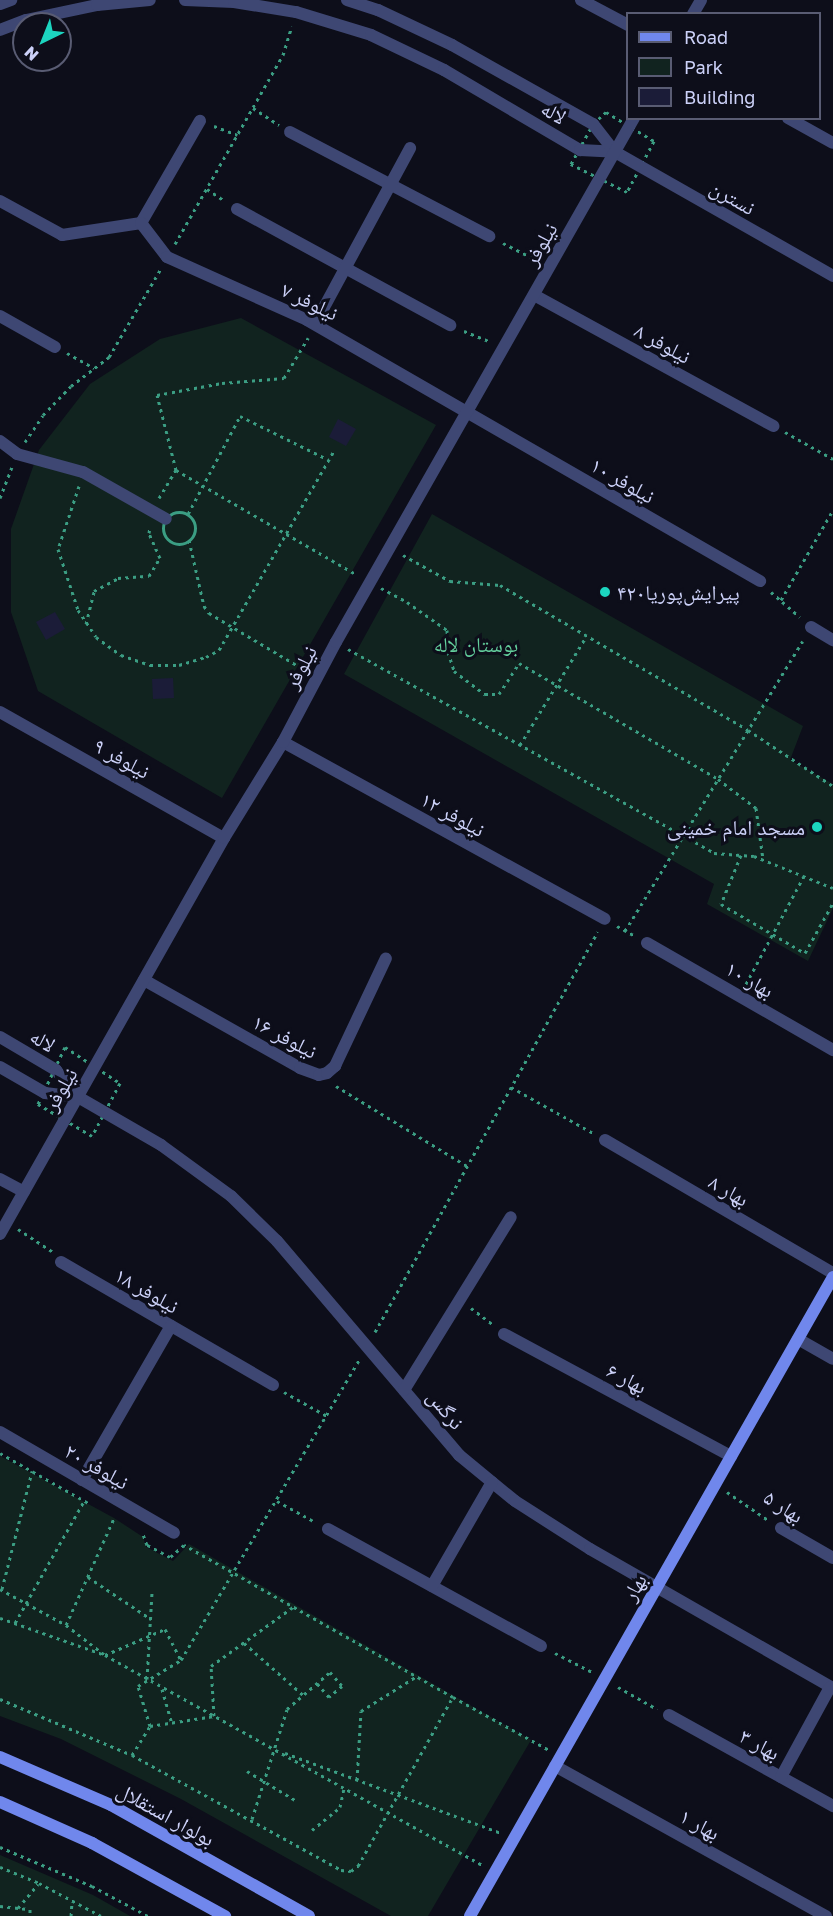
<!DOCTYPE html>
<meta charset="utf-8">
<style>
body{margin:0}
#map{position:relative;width:833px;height:1916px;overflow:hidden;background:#0d0e1a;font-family:"Golos Text","Noto Naskh Arabic",sans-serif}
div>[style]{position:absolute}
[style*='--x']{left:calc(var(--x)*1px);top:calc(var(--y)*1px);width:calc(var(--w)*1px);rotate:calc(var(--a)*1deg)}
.green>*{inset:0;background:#11231f}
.building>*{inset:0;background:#1b1c38}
.path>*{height:3px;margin-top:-1.5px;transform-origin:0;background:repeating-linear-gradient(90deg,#3b9e83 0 3px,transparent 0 7.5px)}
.path>.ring{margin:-1.5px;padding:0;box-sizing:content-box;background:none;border:3px solid #3b9e83;border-radius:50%}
.street>*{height:12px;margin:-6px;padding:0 6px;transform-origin:6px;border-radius:6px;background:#3e4773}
.secondary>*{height:12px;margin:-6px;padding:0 6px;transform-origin:6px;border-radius:6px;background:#7087ec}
.dots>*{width:16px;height:16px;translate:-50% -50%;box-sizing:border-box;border:3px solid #0d0e1a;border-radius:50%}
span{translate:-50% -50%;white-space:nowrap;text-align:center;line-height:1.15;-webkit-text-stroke:6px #0d0e1a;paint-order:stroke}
.street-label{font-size:21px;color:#ccd1f8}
.poi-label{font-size:21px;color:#ccd1f8}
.left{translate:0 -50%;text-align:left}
.right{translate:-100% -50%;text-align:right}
.park-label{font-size:21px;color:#63ce9c}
.legend{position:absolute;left:626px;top:12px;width:195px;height:108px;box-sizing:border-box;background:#0d0e1a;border:2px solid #595c73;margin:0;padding:8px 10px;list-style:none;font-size:18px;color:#ccd1f8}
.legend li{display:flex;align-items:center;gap:12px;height:30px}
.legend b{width:30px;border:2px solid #595c73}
.north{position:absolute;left:12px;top:12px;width:60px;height:60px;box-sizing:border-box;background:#0d0e1a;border:2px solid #595c73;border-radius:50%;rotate:223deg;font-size:16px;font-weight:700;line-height:24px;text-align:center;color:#ccd1f8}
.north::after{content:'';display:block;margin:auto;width:21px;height:27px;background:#1cd5c0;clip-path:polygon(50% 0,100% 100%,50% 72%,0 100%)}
</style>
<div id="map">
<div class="green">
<i style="clip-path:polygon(241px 318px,436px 425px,222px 798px,38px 691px,11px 612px,11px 529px,39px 450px,90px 384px,160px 339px)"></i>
<i style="clip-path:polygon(432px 514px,803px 726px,790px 760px,833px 784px,833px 908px,808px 961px,707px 904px,714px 884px,344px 674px)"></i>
<i style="clip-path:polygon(0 1456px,114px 1518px,143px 1537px,146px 1547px,173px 1561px,189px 1544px,531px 1740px,428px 1916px,391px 1916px,181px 1799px,61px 1739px,0 1716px)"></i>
<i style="clip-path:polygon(0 1855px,93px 1895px,130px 1916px,0 1916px)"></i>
</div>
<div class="building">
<i style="clip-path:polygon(338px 419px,356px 429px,346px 446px,329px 437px)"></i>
<i style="clip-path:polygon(55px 612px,65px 629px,46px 640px,36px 622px)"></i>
<i style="clip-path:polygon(173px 678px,174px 698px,153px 699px,152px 679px)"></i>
</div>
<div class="path">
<i style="--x:253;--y:108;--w:31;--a:33"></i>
<i style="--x:606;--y:112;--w:56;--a:31.1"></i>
<i style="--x:654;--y:141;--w:58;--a:117.9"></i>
<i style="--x:627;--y:192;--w:63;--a:-153.4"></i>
<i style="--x:571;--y:164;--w:46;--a:-61.2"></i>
<i style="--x:593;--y:124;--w:18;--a:-43"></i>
<i style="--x:214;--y:126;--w:25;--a:21"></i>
<i style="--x:207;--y:189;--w:22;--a:34"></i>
<i style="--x:503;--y:243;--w:38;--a:27"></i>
<i style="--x:175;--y:244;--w:218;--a:-60.3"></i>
<i style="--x:283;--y:55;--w:30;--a:-73"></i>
<i style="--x:464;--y:331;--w:29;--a:22"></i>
<i style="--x:67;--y:353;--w:31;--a:29"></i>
<i style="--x:785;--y:432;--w:55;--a:29.4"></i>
<i style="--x:25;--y:442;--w:32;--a:-56"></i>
<i style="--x:43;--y:415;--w:40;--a:-46"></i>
<i style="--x:71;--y:386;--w:48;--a:-37.3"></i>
<i style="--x:109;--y:357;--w:101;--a:-59.6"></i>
<i style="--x:176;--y:470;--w:77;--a:-104.2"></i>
<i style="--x:157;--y:395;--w:66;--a:-10.5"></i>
<i style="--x:222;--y:383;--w:62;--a:-4.6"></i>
<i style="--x:284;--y:378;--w:47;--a:-59"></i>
<i style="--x:79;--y:486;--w:66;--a:108.4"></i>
<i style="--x:58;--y:549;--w:64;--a:71.8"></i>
<i style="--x:78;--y:610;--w:32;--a:56"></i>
<i style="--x:96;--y:637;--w:31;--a:36"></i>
<i style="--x:121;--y:655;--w:31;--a:19"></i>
<i style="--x:150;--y:665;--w:29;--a:0"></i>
<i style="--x:179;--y:665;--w:28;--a:-17"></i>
<i style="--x:206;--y:657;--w:15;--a:-28"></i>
<i style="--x:219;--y:650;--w:232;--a:-60"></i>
<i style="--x:0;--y:498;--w:33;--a:-69"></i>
<i style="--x:159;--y:498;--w:33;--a:-59"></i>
<i style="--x:176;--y:470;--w:209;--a:30.1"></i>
<i class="ring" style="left:163px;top:512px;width:29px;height:29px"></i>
<i style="--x:188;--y:514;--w:111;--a:-62"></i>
<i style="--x:240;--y:416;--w:99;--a:26.3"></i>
<i style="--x:189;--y:540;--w:68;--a:77.2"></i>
<i style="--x:204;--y:606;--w:9;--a:54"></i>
<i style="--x:209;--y:613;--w:112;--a:30.7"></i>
<i style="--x:403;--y:555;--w:54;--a:29"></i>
<i style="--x:450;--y:581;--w:50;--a:4.6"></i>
<i style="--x:500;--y:585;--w:287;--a:30.3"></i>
<i style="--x:748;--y:730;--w:102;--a:33.4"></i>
<i style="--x:381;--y:588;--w:30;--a:28"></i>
<i style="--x:407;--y:602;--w:49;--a:35"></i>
<i style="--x:447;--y:630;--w:22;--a:87"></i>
<i style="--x:448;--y:652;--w:20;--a:72"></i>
<i style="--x:454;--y:671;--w:39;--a:37"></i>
<i style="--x:485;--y:694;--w:14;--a:0"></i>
<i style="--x:499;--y:694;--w:37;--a:-57"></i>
<i style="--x:519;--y:663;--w:230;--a:30.2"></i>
<i style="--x:718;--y:779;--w:48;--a:37.3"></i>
<i style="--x:756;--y:808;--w:51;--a:82.2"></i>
<i style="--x:771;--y:592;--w:38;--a:41"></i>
<i style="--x:781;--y:600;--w:104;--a:-60"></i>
<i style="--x:86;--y:624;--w:34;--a:-76"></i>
<i style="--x:94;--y:591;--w:27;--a:-28"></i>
<i style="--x:118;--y:578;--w:31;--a:-4"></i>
<i style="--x:149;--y:576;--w:21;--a:-59"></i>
<i style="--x:160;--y:558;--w:27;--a:-114"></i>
<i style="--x:149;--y:533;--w:6;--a:-81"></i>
<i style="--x:348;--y:649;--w:419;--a:29.1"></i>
<i style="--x:714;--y:853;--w:40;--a:4.3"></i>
<i style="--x:754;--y:856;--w:85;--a:22.1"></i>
<i style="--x:520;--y:745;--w:127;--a:-58.6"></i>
<i style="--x:741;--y:855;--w:53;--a:112.2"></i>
<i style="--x:721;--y:904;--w:97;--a:30.3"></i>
<i style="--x:805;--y:953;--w:57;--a:-60.8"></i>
<i style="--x:617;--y:926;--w:21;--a:29"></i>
<i style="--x:625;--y:931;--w:340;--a:-58.5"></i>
<i style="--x:746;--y:984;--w:123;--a:-61.8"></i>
<i style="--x:65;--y:1047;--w:66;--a:33.2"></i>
<i style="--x:120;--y:1083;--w:60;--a:117.8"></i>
<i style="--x:92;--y:1136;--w:63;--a:-149.3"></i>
<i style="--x:38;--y:1104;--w:63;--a:-64.7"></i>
<i style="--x:336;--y:1086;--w:153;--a:31.4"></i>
<i style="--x:511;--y:1087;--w:94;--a:29.3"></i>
<i style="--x:18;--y:1229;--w:42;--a:33.3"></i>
<i style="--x:471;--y:1308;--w:26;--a:37"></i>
<i style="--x:375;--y:1332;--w:458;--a:-60.9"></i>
<i style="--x:284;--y:1392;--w:49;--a:29.2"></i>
<i style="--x:0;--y:1453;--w:103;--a:29.5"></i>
<i style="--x:727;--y:1492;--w:50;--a:34.3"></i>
<i style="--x:277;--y:1501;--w:43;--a:28.9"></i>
<i style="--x:88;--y:1577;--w:76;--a:33.7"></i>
<i style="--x:0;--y:1589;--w:75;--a:28.6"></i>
<i style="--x:66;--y:1625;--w:49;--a:37.6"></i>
<i style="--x:105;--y:1655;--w:65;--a:-23.4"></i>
<i style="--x:165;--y:1629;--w:35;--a:63"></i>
<i style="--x:2;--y:1589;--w:122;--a:-75.7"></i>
<i style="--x:0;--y:1618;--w:111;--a:19.4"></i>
<i style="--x:105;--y:1655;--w:432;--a:29.1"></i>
<i style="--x:15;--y:1623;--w:140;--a:-60.5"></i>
<i style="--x:66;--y:1625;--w:117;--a:-65.8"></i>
<i style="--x:244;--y:1643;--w:79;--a:41.4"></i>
<i style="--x:555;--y:1653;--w:42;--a:27.2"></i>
<i style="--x:147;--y:1679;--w:88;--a:-86.7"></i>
<i style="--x:618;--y:1687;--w:45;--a:29.4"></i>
<i style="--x:162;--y:1689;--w:35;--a:74"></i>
<i style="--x:453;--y:1697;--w:110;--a:28.9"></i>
<i style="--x:0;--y:1699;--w:143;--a:23"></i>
<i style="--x:132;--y:1755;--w:239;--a:28.8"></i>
<i style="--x:341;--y:1870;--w:10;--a:6"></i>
<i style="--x:351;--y:1871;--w:9;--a:-36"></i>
<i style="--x:358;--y:1866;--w:194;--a:-60.7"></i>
<i style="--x:453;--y:1697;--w:309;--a:-150.5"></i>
<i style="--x:184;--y:1545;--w:18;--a:139"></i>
<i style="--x:170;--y:1557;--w:26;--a:-152"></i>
<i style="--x:147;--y:1545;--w:12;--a:-110"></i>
<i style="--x:150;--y:1726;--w:42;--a:-106.7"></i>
<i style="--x:138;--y:1686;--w:50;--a:-31.2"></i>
<i style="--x:181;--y:1660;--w:350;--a:-59.3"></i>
<i style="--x:285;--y:1753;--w:230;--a:20.3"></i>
<i style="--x:132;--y:1755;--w:34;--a:-58"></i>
<i style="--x:150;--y:1726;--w:65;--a:-8.9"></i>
<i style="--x:214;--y:1716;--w:50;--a:-93.4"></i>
<i style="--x:211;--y:1666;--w:101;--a:-35.7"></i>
<i style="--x:247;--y:1771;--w:56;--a:31.1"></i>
<i style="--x:357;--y:1780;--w:69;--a:-86.7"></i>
<i style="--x:361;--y:1711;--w:66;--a:-32"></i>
<i style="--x:252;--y:1819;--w:115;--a:-72.3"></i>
<i style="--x:287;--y:1709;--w:57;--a:-40.7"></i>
<i style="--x:330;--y:1672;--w:18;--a:49"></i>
<i style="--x:342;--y:1686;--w:17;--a:140"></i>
<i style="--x:329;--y:1697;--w:18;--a:-131"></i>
<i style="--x:312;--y:1830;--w:36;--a:-39"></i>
<i style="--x:340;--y:1807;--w:19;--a:-78"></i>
<i style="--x:0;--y:1847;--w:100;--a:23"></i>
<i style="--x:92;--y:1886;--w:64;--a:28.2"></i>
<i style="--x:0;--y:1867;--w:42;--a:22.3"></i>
<i style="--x:39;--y:1883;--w:70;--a:28"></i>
<i style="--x:0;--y:1906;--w:30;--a:6"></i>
<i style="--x:30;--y:1909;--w:7;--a:90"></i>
<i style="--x:18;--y:1908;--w:31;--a:-50"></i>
<i style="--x:71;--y:1916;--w:15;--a:-86"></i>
</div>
<div class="street">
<i style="--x:185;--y:0;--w:49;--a:2.3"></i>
<i style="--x:234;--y:2;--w:63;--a:9.2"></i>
<i style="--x:296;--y:12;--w:78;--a:17"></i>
<i style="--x:371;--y:35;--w:81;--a:25.6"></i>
<i style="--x:444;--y:70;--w:158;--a:30.5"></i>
<i style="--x:580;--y:150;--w:35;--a:3"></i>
<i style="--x:347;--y:0;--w:33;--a:18"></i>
<i style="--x:378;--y:10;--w:82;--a:25.3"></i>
<i style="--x:452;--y:45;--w:162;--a:29.3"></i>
<i style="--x:593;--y:124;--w:36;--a:52"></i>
<i style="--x:615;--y:152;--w:251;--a:29.6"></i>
<i style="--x:581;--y:0;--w:53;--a:28"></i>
<i style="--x:0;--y:4;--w:12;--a:-20"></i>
<i style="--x:693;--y:14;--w:16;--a:-60"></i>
<i style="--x:0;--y:30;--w:28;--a:-21"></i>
<i style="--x:26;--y:20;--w:73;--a:-11.9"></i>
<i style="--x:97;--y:5;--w:53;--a:-5.4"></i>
<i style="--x:788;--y:118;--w:51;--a:29.1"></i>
<i style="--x:290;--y:132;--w:225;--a:27.6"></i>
<i style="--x:0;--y:201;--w:71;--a:28.7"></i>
<i style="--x:62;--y:235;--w:80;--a:-8.6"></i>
<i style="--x:141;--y:223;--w:118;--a:-60"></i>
<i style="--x:237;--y:209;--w:243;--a:28.6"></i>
<i style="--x:141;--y:223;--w:43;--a:52.6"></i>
<i style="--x:167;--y:257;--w:154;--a:24.2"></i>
<i style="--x:307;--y:320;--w:523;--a:29.95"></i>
<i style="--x:534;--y:295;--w:273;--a:28.7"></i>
<i style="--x:0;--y:316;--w:63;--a:29.4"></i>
<i style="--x:315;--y:324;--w:200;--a:-61.6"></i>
<i style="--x:0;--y:441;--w:21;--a:37"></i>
<i style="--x:17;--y:454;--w:68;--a:15.3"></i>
<i style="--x:83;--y:472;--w:95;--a:29.5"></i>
<i style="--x:811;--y:627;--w:26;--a:31"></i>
<i style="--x:0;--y:712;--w:257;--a:29.4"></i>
<i style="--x:283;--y:742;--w:367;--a:28.8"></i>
<i style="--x:647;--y:943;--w:215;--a:29.9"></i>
<i style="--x:144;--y:980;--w:179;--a:29.4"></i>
<i style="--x:300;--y:1068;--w:20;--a:20"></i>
<i style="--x:319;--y:1075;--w:8;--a:-14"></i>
<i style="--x:327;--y:1073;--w:11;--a:-41"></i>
<i style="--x:335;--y:1066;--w:119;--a:-64.7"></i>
<i style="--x:0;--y:1037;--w:65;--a:30.5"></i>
<i style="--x:56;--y:1070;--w:35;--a:51"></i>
<i style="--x:0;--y:1067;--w:52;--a:30"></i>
<i style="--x:45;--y:1093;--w:33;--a:7"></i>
<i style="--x:78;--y:1097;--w:96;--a:30"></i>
<i style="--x:161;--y:1145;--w:87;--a:36.1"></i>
<i style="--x:231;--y:1196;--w:64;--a:44.4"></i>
<i style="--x:277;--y:1241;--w:281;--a:49.6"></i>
<i style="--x:459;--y:1455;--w:72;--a:39.4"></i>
<i style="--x:515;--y:1501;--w:89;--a:32.6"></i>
<i style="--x:590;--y:1549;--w:280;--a:29.8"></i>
<i style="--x:605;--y:1140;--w:264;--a:30.3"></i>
<i style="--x:0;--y:1179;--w:27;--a:28"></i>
<i style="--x:0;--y:1234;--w:455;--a:-60.5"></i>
<i style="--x:224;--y:838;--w:113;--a:-58.4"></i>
<i style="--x:283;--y:742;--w:113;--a:-62.1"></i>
<i style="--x:336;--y:642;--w:603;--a:-60.37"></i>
<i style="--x:61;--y:1262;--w:245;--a:30.1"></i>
<i style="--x:504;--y:1334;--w:258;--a:28.3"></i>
<i style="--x:798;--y:1339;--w:40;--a:29.7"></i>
<i style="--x:404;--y:1390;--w:203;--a:-58.3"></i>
<i style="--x:0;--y:1432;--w:201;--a:30.1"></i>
<i style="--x:82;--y:1480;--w:178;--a:-60"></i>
<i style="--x:781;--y:1528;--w:60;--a:30"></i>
<i style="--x:328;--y:1529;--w:243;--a:28.8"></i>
<i style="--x:432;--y:1586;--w:120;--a:-60"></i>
<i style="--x:669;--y:1715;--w:188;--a:29"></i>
<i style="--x:555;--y:1766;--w:310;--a:29"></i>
<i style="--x:781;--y:1777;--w:102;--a:-61.4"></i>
</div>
<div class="secondary">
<i style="--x:0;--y:1757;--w:121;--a:23.4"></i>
<i style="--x:111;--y:1805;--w:227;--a:29.3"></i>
<i style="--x:0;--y:1802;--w:101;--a:24"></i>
<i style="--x:92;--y:1843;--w:152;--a:28.8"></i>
<i style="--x:470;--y:1916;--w:735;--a:-60.4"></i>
</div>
<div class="dots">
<i style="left:605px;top:592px;background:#1cd5c0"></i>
<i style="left:817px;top:827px;background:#1cd5c0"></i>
</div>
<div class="street-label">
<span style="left:554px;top:112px;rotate:30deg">لاله</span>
<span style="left:733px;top:197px;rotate:30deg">نسترن</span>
<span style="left:540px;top:244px;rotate:-60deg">نیلوفر</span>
<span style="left:310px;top:301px;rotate:26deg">نیلوفر ۷</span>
<span style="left:663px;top:343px;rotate:29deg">نیلوفر ۸</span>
<span style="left:623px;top:480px;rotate:30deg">نیلوفر ۱۰</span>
<span style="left:300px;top:667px;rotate:-62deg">نیلوفر</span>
<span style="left:122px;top:758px;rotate:29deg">نیلوفر ۹</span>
<span style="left:453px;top:814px;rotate:29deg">نیلوفر ۱۲</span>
<span style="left:750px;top:979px;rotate:30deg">بهار ۱۰</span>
<span style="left:285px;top:1036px;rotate:28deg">نیلوفر ۱۶</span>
<span style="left:43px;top:1040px;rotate:31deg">لاله</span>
<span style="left:60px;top:1089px;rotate:-60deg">نیلوفر</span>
<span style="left:729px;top:1190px;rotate:30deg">بهار ۸</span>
<span style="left:147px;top:1290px;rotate:30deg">نیلوفر ۱۸</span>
<span style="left:627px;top:1378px;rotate:28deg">بهار ۶</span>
<span style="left:446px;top:1409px;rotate:50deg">نرگس</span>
<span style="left:97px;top:1466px;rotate:30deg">نیلوفر ۲۰</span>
<span style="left:784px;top:1506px;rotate:33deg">بهار ۵</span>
<span style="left:634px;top:1587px;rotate:-60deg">بهار</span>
<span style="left:760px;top:1744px;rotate:29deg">بهار ۳</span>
<span style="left:166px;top:1814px;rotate:29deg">بولوار استقلال</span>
<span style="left:700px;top:1824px;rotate:29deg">بهار ۱</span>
</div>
<div class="poi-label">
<span class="left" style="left:617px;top:592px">پیرایش‌پوریا۴۲۰</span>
<span class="right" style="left:805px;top:827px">مسجد امام خمینی</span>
</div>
<div class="park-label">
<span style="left:476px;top:644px">بوستان لاله</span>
</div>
<ul class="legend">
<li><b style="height:8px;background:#7087ec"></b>Road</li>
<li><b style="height:16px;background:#11231f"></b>Park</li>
<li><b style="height:16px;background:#1b1c38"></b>Building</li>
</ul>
<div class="north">N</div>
</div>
